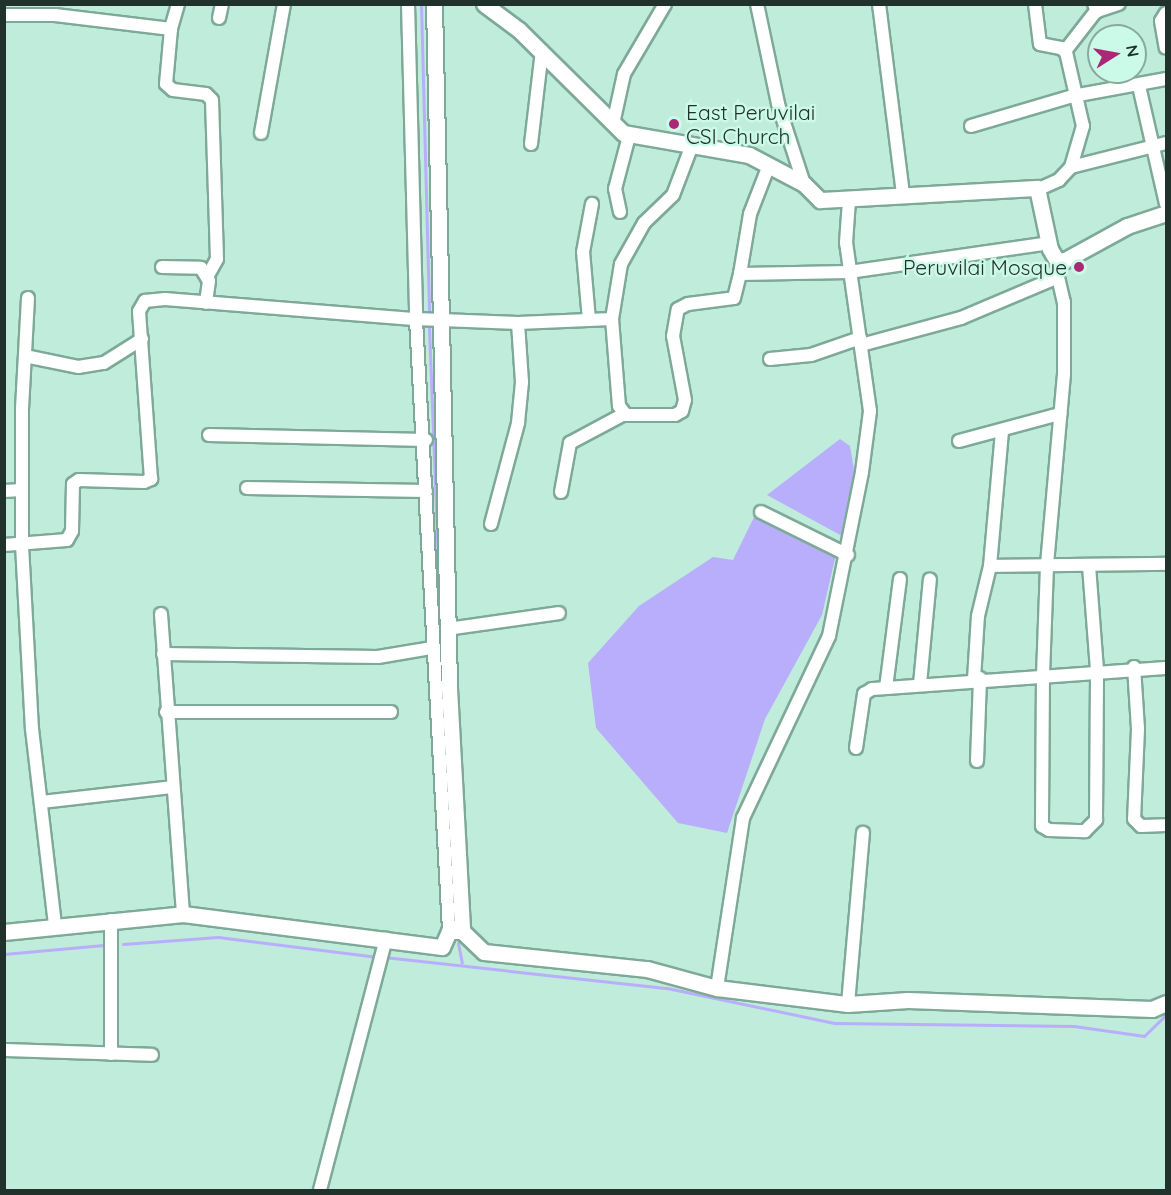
<!DOCTYPE html>
<style>
body{margin:0}
#map{position:relative;width:1171px;height:1195px;overflow:hidden;background:#bfecdb;font-family:Quicksand,sans-serif}
div>[style]{position:absolute}
[style*='--x']{left:calc(var(--x)*1px);top:calc(var(--y)*1px);width:calc(var(--w)*1px);rotate:calc(var(--a)*1deg)}
.water>*{inset:0;background:#b8aefb}
.stream>*{height:3px;margin:-1.5px;padding:0 1.5px;transform-origin:1.5px;border-radius:1.5px;background:#b8aefb}
.roads{filter:drop-shadow(2px 0 #7ea998) drop-shadow(-2px 0 #7ea998) drop-shadow(0 2px #7ea998) drop-shadow(0 -2px #7ea998)}
.minor>*{height:12px;margin:-6px;padding:0 6px;transform-origin:6px;border-radius:6px;background:#fff}
.tertiary>*{height:15px;margin:-7.5px;padding:0 7.5px;transform-origin:7.5px;border-radius:7.5px;background:#fff}
.dots>*{width:16px;height:16px;translate:-50% -50%;box-sizing:border-box;border:3px solid #ccfae8;border-radius:50%}
span{translate:-50% -50%;white-space:nowrap;text-align:center;line-height:1.15;-webkit-text-stroke:5px #ccfae8;paint-order:stroke}
.poi-label{font-size:21px;color:#21322c}
.left{translate:0 -50%;text-align:left}
.right{translate:-100% -50%;text-align:right}
.frame{position:absolute;inset:0;border:6px solid #21322c;pointer-events:none}
.north{position:absolute;left:1087px;top:24px;width:60px;height:60px;box-sizing:border-box;background:#ccfae8;border:2px solid #88aa9d;border-radius:50%;rotate:79deg;font-size:16px;font-weight:700;line-height:24px;text-align:center;color:#21322c}
.north::after{content:'';display:block;margin:auto;width:21px;height:27px;background:#aa2875;clip-path:polygon(50% 0,100% 100%,50% 72%,0 100%)}
</style>
<div id="map">
<div class="water">
<i style="clip-path:polygon(840px 439px,850px 446px,855px 476px,842px 536px,767px 495px)"></i>
<i style="clip-path:polygon(758px 509px,837px 550px,822px 615px,765px 719px,727px 833px,678px 823px,596px 728px,588px 663px,639px 606px,713px 557px,733px 560px)"></i>
</div>
<div class="stream">
<i style="--x:421;--y:4;--w:308;--a:88.5"></i>
<i style="--x:429;--y:328;--w:263;--a:87.8"></i>
<i style="--x:458;--y:943;--w:20;--a:79"></i>
<i style="--x:123;--y:944;--w:95;--a:-4.2"></i>
<i style="--x:218;--y:937;--w:161;--a:7.1"></i>
<i style="--x:4;--y:954;--w:100;--a:-5.1"></i>
<i style="--x:384;--y:957;--w:285;--a:6.3"></i>
<i style="--x:667;--y:988;--w:172;--a:11.8"></i>
<i style="--x:835;--y:1023;--w:239;--a:0.7"></i>
<i style="--x:1074;--y:1026;--w:71;--a:8.1"></i>
<i style="--x:1144;--y:1036;--w:30;--a:-44"></i>
</div>
<div class="roads">
<div class="minor">
<i style="--x:178;--y:4;--w:26;--a:106"></i>
<i style="--x:171;--y:29;--w:55;--a:95.2"></i>
<i style="--x:166;--y:84;--w:9;--a:41"></i>
<i style="--x:173;--y:90;--w:33;--a:7"></i>
<i style="--x:206;--y:94;--w:8;--a:45"></i>
<i style="--x:212;--y:100;--w:159;--a:88.2"></i>
<i style="--x:217;--y:259;--w:21;--a:119"></i>
<i style="--x:408;--y:4;--w:315;--a:88.5"></i>
<i style="--x:416;--y:319;--w:613;--a:86.91"></i>
<i style="--x:757;--y:4;--w:102;--a:78.1"></i>
<i style="--x:778;--y:104;--w:84;--a:72"></i>
<i style="--x:879;--y:4;--w:192;--a:82.8"></i>
<i style="--x:1035;--y:4;--w:40;--a:82.9"></i>
<i style="--x:1040;--y:44;--w:21;--a:11"></i>
<i style="--x:1061;--y:48;--w:6;--a:39"></i>
<i style="--x:1066;--y:52;--w:76;--a:77.1"></i>
<i style="--x:1083;--y:126;--w:43;--a:106.3"></i>
<i style="--x:1071;--y:167;--w:18;--a:133"></i>
<i style="--x:1059;--y:180;--w:22;--a:156"></i>
<i style="--x:1094;--y:4;--w:8;--a:67"></i>
<i style="--x:1097;--y:11;--w:23;--a:-18"></i>
<i style="--x:1166;--y:13;--w:9;--a:122"></i>
<i style="--x:1161;--y:21;--w:27;--a:80"></i>
<i style="--x:4;--y:15;--w:51;--a:0"></i>
<i style="--x:55;--y:15;--w:117;--a:6.9"></i>
<i style="--x:219;--y:18;--w:14;--a:-78"></i>
<i style="--x:1065;--y:51;--w:51;--a:-52.2"></i>
<i style="--x:1139;--y:86;--w:121;--a:77.1"></i>
<i style="--x:613;--y:124;--w:51;--a:-77.6"></i>
<i style="--x:624;--y:74;--w:81;--a:-59.6"></i>
<i style="--x:971;--y:126;--w:106;--a:-16.4"></i>
<i style="--x:1073;--y:96;--w:95;--a:-10.4"></i>
<i style="--x:261;--y:133;--w:131;--a:-79.9"></i>
<i style="--x:531;--y:144;--w:94;--a:-83.3"></i>
<i style="--x:692;--y:145;--w:53;--a:110.8"></i>
<i style="--x:673;--y:195;--w:40;--a:136"></i>
<i style="--x:644;--y:223;--w:47;--a:119.3"></i>
<i style="--x:621;--y:264;--w:56;--a:99.3"></i>
<i style="--x:612;--y:319;--w:87;--a:85.4"></i>
<i style="--x:619;--y:406;--w:11;--a:52"></i>
<i style="--x:626;--y:415;--w:49;--a:0"></i>
<i style="--x:675;--y:415;--w:8;--a:-30"></i>
<i style="--x:682;--y:411;--w:11;--a:-75"></i>
<i style="--x:685;--y:400;--w:65;--a:-100.6"></i>
<i style="--x:673;--y:336;--w:27;--a:-80"></i>
<i style="--x:678;--y:309;--w:11;--a:-27"></i>
<i style="--x:688;--y:304;--w:46;--a:-7.4"></i>
<i style="--x:734;--y:298;--w:25;--a:-76"></i>
<i style="--x:740;--y:274;--w:109;--a:-1.1"></i>
<i style="--x:849;--y:272;--w:203;--a:-8.2"></i>
<i style="--x:1071;--y:167;--w:98;--a:-14.2"></i>
<i style="--x:620;--y:212;--w:24;--a:-102"></i>
<i style="--x:615;--y:189;--w:55;--a:-75.2"></i>
<i style="--x:162;--y:267;--w:39;--a:1"></i>
<i style="--x:201;--y:268;--w:15;--a:58"></i>
<i style="--x:209;--y:281;--w:22;--a:98"></i>
<i style="--x:740;--y:274;--w:61;--a:-80.5"></i>
<i style="--x:750;--y:214;--w:53;--a:-68.8"></i>
<i style="--x:1058;--y:277;--w:26;--a:77"></i>
<i style="--x:1064;--y:302;--w:72;--a:90"></i>
<i style="--x:1064;--y:374;--w:193;--a:95.1"></i>
<i style="--x:1047;--y:566;--w:110;--a:92.1"></i>
<i style="--x:1043;--y:676;--w:150;--a:90.4"></i>
<i style="--x:1042;--y:826;--w:8;--a:30"></i>
<i style="--x:1049;--y:830;--w:36;--a:2"></i>
<i style="--x:1085;--y:831;--w:16;--a:-45"></i>
<i style="--x:1096;--y:820;--w:150;--a:-89.6"></i>
<i style="--x:1097;--y:670;--w:105;--a:-94.4"></i>
<i style="--x:28;--y:298;--w:111;--a:93.1"></i>
<i style="--x:22;--y:409;--w:136;--a:90"></i>
<i style="--x:22;--y:545;--w:184;--a:86.9"></i>
<i style="--x:32;--y:729;--w:197;--a:83.3"></i>
<i style="--x:589;--y:320;--w:68;--a:-95"></i>
<i style="--x:583;--y:252;--w:49;--a:-79.4"></i>
<i style="--x:861;--y:345;--w:104;--a:-15.1"></i>
<i style="--x:961;--y:318;--w:105;--a:-22.9"></i>
<i style="--x:1058;--y:277;--w:6;--a:-90"></i>
<i style="--x:25;--y:356;--w:54;--a:11.7"></i>
<i style="--x:78;--y:367;--w:26;--a:-9"></i>
<i style="--x:104;--y:363;--w:45;--a:-32.3"></i>
<i style="--x:770;--y:359;--w:41;--a:-5.6"></i>
<i style="--x:811;--y:355;--w:52;--a:-19.1"></i>
<i style="--x:209;--y:435;--w:217;--a:1.3"></i>
<i style="--x:959;--y:441;--w:105;--a:-15"></i>
<i style="--x:247;--y:488;--w:179;--a:1"></i>
<i style="--x:4;--y:491;--w:18;--a:-3"></i>
<i style="--x:561;--y:492;--w:50;--a:-79.6"></i>
<i style="--x:570;--y:443;--w:61;--a:-28.2"></i>
<i style="--x:761;--y:512;--w:97;--a:26.3"></i>
<i style="--x:491;--y:524;--w:105;--a:-75"></i>
<i style="--x:518;--y:423;--w:41;--a:-84.4"></i>
<i style="--x:522;--y:382;--w:59;--a:-93.9"></i>
<i style="--x:4;--y:545;--w:63;--a:-4.5"></i>
<i style="--x:67;--y:540;--w:10;--a:-61"></i>
<i style="--x:72;--y:531;--w:47;--a:-88.8"></i>
<i style="--x:73;--y:484;--w:7;--a:-34"></i>
<i style="--x:79;--y:480;--w:65;--a:1.8"></i>
<i style="--x:144;--y:482;--w:8;--a:-23"></i>
<i style="--x:151;--y:479;--w:168;--a:-94.1"></i>
<i style="--x:139;--y:311;--w:12;--a:-59"></i>
<i style="--x:145;--y:301;--w:20;--a:-6"></i>
<i style="--x:165;--y:299;--w:252;--a:4.6"></i>
<i style="--x:416;--y:319;--w:102;--a:2.2"></i>
<i style="--x:518;--y:323;--w:94;--a:-2.4"></i>
<i style="--x:990;--y:566;--w:176;--a:-0.7"></i>
<i style="--x:161;--y:614;--w:301;--a:85.8"></i>
<i style="--x:447;--y:629;--w:113;--a:-8.1"></i>
<i style="--x:163;--y:654;--w:215;--a:0.8"></i>
<i style="--x:378;--y:657;--w:55;--a:-9.5"></i>
<i style="--x:1134;--y:667;--w:62;--a:86.3"></i>
<i style="--x:1138;--y:729;--w:90;--a:92.5"></i>
<i style="--x:1134;--y:819;--w:10;--a:45"></i>
<i style="--x:1141;--y:826;--w:25;--a:-2"></i>
<i style="--x:974;--y:679;--w:63;--a:-86.4"></i>
<i style="--x:978;--y:616;--w:51;--a:-76.5"></i>
<i style="--x:990;--y:566;--w:135;--a:-84.9"></i>
<i style="--x:920;--y:684;--w:105;--a:-84.6"></i>
<i style="--x:886;--y:688;--w:110;--a:-82.7"></i>
<i style="--x:166;--y:712;--w:225;--a:0"></i>
<i style="--x:856;--y:748;--w:55;--a:-81.6"></i>
<i style="--x:864;--y:694;--w:9;--a:-32"></i>
<i style="--x:872;--y:689;--w:295;--a:-4.1"></i>
<i style="--x:977;--y:761;--w:83;--a:-87.9"></i>
<i style="--x:41;--y:802;--w:132;--a:-6.5"></i>
<i style="--x:111;--y:920;--w:134;--a:90"></i>
<i style="--x:717;--y:988;--w:172;--a:-81.3"></i>
<i style="--x:743;--y:818;--w:201;--a:-64.7"></i>
<i style="--x:829;--y:636;--w:167;--a:-78.6"></i>
<i style="--x:862;--y:472;--w:62;--a:-82.5"></i>
<i style="--x:870;--y:411;--w:170;--a:-98.1"></i>
<i style="--x:846;--y:243;--w:43;--a:-86"></i>
<i style="--x:848;--y:1004;--w:172;--a:-85"></i>
<i style="--x:4;--y:1050;--w:148;--a:1.9"></i>
<i style="--x:320;--y:1190;--w:260;--a:-75.3"></i>
</div>
<div class="tertiary">
<i style="--x:434;--y:4;--w:684;--a:88.74"></i>
<i style="--x:449;--y:688;--w:243;--a:86.9"></i>
<i style="--x:484;--y:4;--w:44;--a:36.6"></i>
<i style="--x:519;--y:30;--w:146;--a:44.7"></i>
<i style="--x:623;--y:133;--w:128;--a:9.9"></i>
<i style="--x:749;--y:155;--w:62;--a:27.8"></i>
<i style="--x:804;--y:184;--w:23;--a:45"></i>
<i style="--x:820;--y:200;--w:217;--a:-3.2"></i>
<i style="--x:1037;--y:188;--w:62;--a:78"></i>
<i style="--x:1050;--y:249;--w:14;--a:60"></i>
<i style="--x:1057;--y:261;--w:8;--a:-7"></i>
<i style="--x:1065;--y:260;--w:71;--a:-28.7"></i>
<i style="--x:1127;--y:226;--w:41;--a:-18.4"></i>
<i style="--x:4;--y:932;--w:180;--a:-5.7"></i>
<i style="--x:183;--y:914;--w:261;--a:7.3"></i>
<i style="--x:442;--y:947;--w:17;--a:-66"></i>
<i style="--x:449;--y:931;--w:13;--a:0"></i>
<i style="--x:462;--y:931;--w:30;--a:44"></i>
<i style="--x:484;--y:952;--w:164;--a:6"></i>
<i style="--x:647;--y:969;--w:73;--a:15.2"></i>
<i style="--x:717;--y:988;--w:132;--a:7"></i>
<i style="--x:848;--y:1004;--w:60;--a:-3.8"></i>
<i style="--x:908;--y:1000;--w:244;--a:2.1"></i>
<i style="--x:1152;--y:1009;--w:15;--a:-23"></i>
</div>
</div>
<div class="dots">
<i style="left:674px;top:124px;background:#aa2875"></i>
<i style="left:1079px;top:267px;background:#aa2875"></i>
</div>
<div class="poi-label">
<span class="left" style="left:686px;top:124px">East Peruvilai<br>CSI Church</span>
<span class="right" style="left:1067px;top:267px">Peruvilai Mosque</span>
</div>
<div class="frame"></div>
<div class="north">N</div>
</div>
